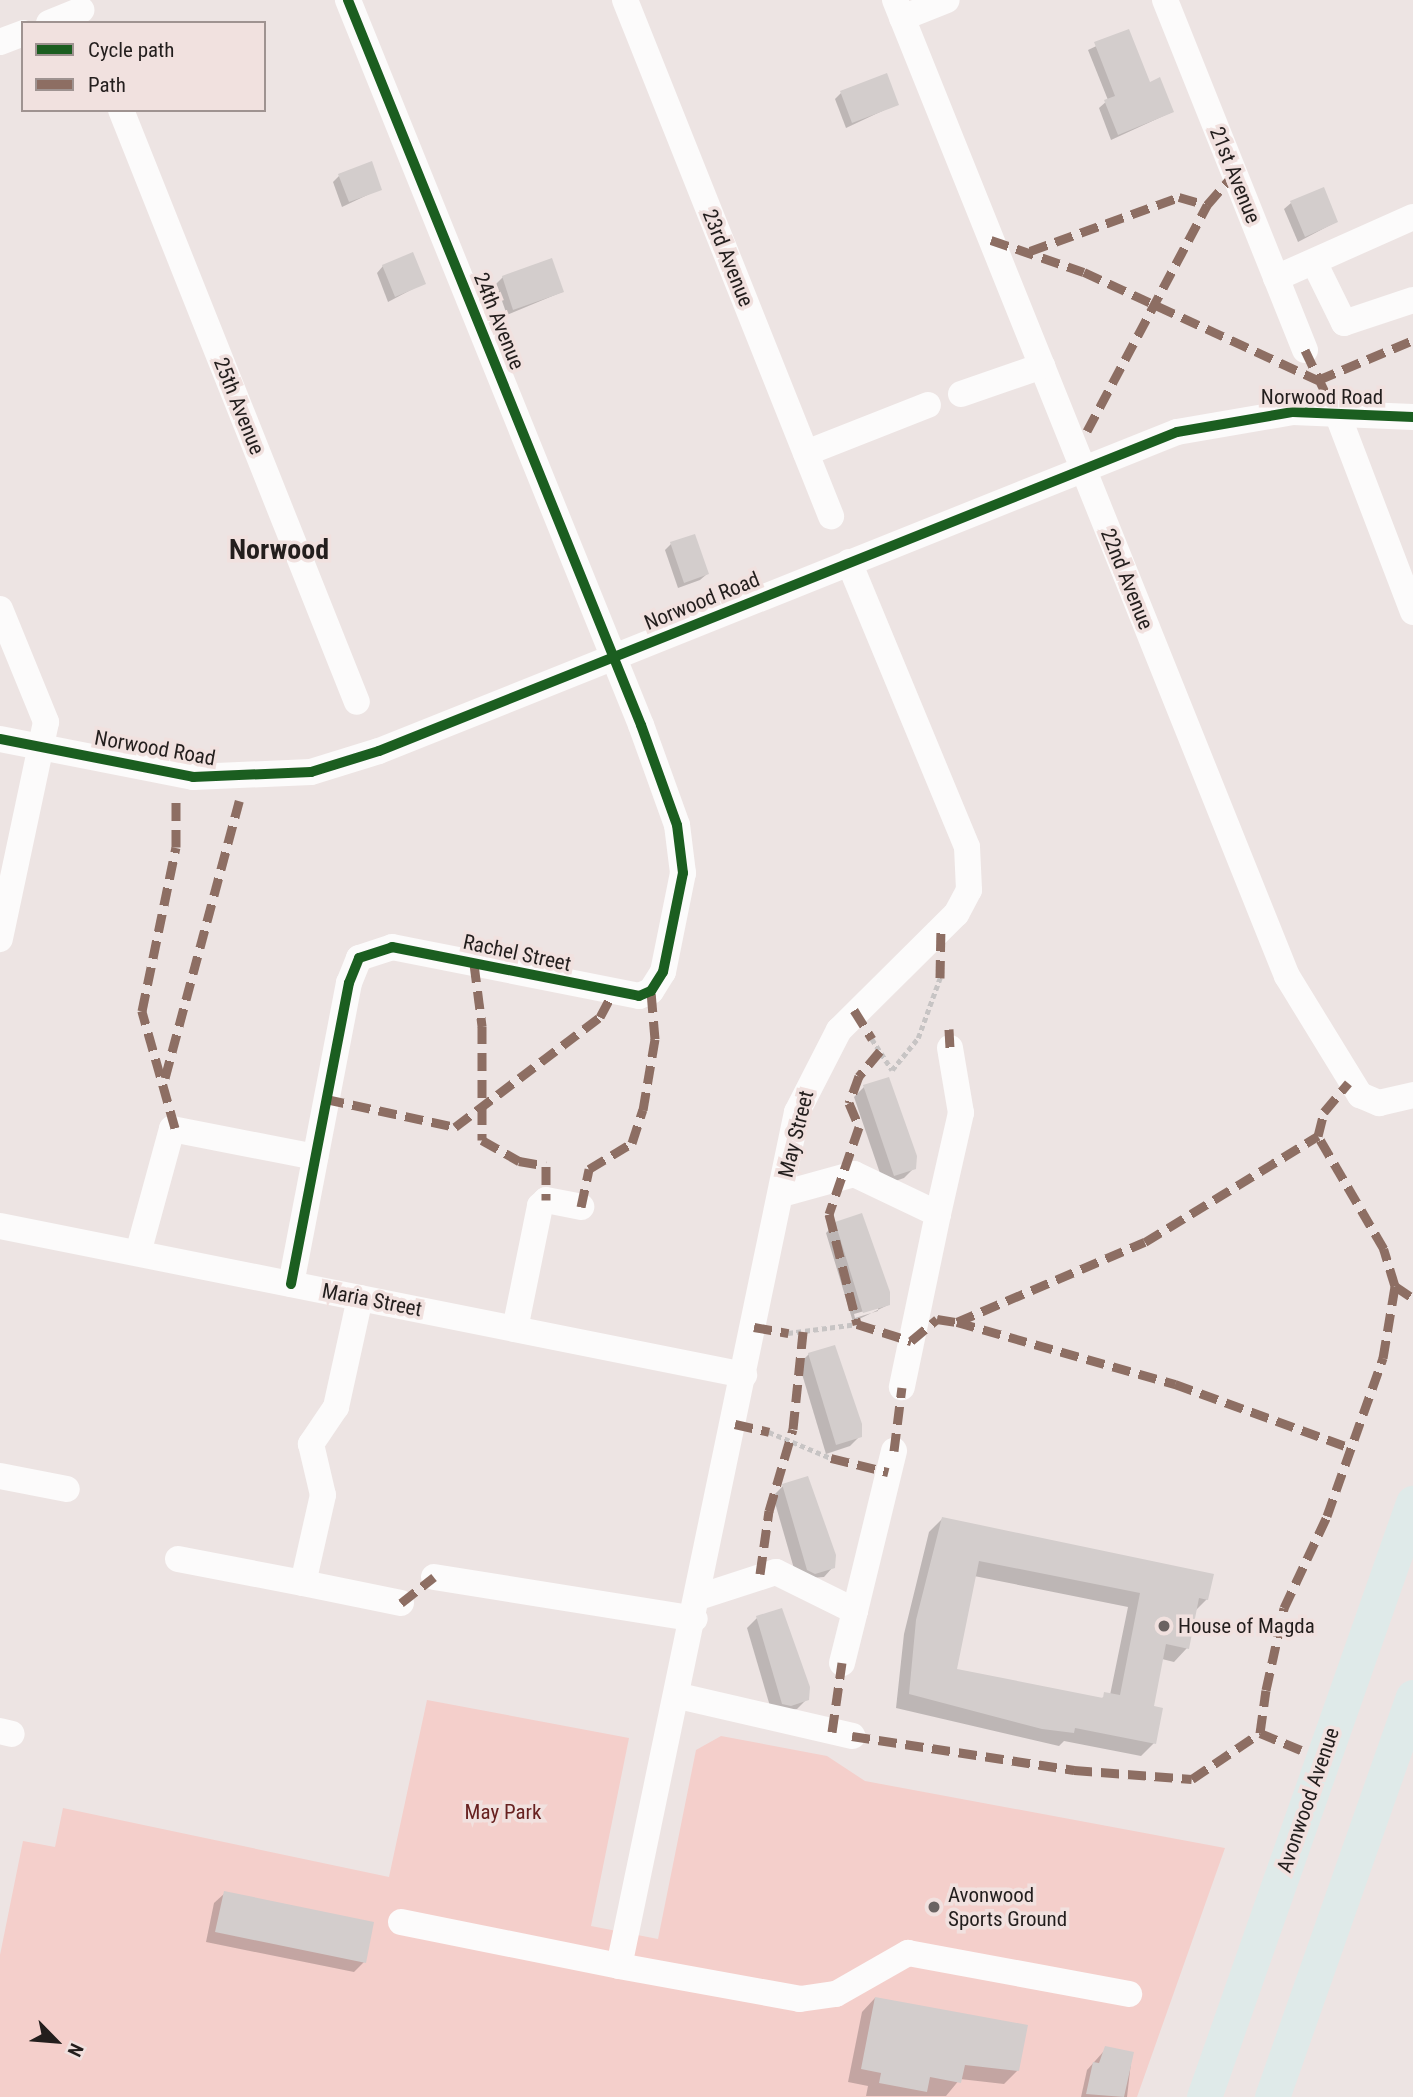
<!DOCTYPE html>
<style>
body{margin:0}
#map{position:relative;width:1413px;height:2097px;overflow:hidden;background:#ede4e3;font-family:"Roboto Condensed",sans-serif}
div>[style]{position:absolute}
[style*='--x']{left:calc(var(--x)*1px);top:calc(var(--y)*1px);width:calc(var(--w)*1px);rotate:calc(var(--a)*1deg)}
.green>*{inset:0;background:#f4cfcb}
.shadow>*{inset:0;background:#0003}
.building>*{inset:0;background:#d3cdcc}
.path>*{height:4.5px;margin-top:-2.25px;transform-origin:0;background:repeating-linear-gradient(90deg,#c7c4c4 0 5px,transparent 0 8.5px)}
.minor>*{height:26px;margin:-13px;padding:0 13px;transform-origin:13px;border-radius:13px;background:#fcfbfb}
.major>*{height:35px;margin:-17.5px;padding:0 17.5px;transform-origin:17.5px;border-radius:17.5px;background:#dfeae9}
.quiet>*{height:9px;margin-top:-4.5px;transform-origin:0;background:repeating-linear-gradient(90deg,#8d6e63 0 18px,transparent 0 27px)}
.cycleway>*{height:10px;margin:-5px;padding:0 5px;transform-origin:5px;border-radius:5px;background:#1b5e20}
.dots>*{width:19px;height:19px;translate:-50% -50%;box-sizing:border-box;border:4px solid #f1e1df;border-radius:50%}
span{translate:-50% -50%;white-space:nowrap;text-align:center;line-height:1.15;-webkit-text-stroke:7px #f1e1df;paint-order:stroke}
.street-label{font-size:21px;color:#231e1d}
.poi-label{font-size:21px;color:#231e1d}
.left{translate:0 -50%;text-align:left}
.park-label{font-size:21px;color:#672120}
.district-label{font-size:28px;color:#231e1d;font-weight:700}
.legend{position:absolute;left:21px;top:21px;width:245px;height:91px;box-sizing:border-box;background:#f1e1df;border:2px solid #9f9391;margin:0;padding:9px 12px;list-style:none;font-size:21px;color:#231e1d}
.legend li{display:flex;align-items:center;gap:14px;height:35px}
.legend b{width:35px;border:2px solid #9f9391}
.north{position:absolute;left:21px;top:2006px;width:70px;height:70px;-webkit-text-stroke:5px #f1e1df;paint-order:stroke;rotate:115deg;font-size:19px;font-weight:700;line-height:28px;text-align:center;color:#231e1d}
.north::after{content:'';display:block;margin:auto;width:24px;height:32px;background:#231e1d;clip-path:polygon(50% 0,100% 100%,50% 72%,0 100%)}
</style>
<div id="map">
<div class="green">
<i style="clip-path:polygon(427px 1700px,629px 1738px,591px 1926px,658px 1939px,696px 1750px,721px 1736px,827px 1756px,865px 1781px,1225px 1848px,1137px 2097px,0 2097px,0 1955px,23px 1841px,55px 1847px,63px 1808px,389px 1877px)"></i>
</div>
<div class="shadow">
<i style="clip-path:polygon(1128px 31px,1149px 84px,1172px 112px,1111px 140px,1099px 108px,1108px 100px,1088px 50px)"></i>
<i style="clip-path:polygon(841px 93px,897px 104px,846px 128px,835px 99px)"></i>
<i style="clip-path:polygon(339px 176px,380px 189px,342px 207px,333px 182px)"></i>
<i style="clip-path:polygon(1291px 203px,1336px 222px,1298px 242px,1284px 209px)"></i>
<i style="clip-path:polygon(383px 266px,424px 283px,388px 302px,377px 273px)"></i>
<i style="clip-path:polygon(503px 277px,562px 292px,507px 315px,496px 284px)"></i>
<i style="clip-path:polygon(671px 544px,707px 574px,700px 580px,678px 588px,665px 550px)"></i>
<i style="clip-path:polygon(864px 1087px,914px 1168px,904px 1178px,884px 1185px,854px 1097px)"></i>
<i style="clip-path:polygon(evenodd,836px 1223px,888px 1305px,853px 1322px,826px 1233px,836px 1223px,878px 1307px,878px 1311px,855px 1318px,854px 1314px,878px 1307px)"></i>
<i style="clip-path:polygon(809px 1354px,860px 1436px,850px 1446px,826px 1454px,799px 1364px)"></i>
<i style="clip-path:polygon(783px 1486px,833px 1567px,824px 1577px,797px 1579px,773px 1496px)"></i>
<i style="clip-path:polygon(evenodd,942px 1519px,1207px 1599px,1195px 1611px,1187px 1648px,1174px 1662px,1162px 1659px,1152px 1707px,1154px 1743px,1141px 1756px,1064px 1741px,1059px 1746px,896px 1708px,904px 1634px,929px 1532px,942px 1519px,974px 1576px,1128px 1607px,1110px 1695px,1099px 1699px,955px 1670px,974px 1576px)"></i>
<i style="clip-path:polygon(757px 1618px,807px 1699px,797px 1709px,772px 1713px,747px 1628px)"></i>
<i style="clip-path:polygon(225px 1893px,364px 1962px,354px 1972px,206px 1942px,214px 1903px)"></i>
<i style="clip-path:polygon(875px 1998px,1018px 2070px,1004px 2084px,960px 2079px,946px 2096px,866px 2096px,868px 2086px,848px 2082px,862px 2012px)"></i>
<i style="clip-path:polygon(1104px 2051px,1132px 2054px,1127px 2097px,1081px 2097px,1087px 2070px)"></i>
</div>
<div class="building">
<i style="clip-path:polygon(1129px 29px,1150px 82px,1160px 77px,1174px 112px,1118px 135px,1104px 100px,1115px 96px,1094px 42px)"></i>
<i style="clip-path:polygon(887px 73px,899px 105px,852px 123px,840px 91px)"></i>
<i style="clip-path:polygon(372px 161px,382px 190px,349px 202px,338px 174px)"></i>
<i style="clip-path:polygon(1324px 187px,1338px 222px,1305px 237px,1290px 201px)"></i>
<i style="clip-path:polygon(413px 252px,426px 284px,395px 297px,382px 265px)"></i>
<i style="clip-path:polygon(552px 258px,564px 292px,513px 310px,502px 276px)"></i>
<i style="clip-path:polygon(695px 534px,709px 574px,684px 583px,670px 542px)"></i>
<i style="clip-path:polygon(889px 1077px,917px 1156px,916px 1169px,894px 1176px,863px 1085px)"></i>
<i style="clip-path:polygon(862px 1213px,890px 1292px,890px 1305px,863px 1313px,835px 1222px)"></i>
<i style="clip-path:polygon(835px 1345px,862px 1424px,862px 1437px,836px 1445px,808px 1353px)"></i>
<i style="clip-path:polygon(808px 1476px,836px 1555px,835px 1568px,815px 1574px,807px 1570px,782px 1484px)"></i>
<i style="clip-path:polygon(evenodd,942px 1517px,1214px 1574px,1208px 1600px,1199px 1598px,1189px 1649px,1166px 1644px,1154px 1706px,1163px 1708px,1156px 1744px,1075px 1728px,1074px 1733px,1042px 1729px,909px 1694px,916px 1620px,942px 1517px,979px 1561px,1140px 1593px,1120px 1695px,1104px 1692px,1103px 1698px,957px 1669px,979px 1561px)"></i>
<i style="clip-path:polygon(782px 1608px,810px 1687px,809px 1700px,791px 1706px,782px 1704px,756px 1616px)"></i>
<i style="clip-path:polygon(224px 1891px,374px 1922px,366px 1963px,215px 1932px)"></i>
<i style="clip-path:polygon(875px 1997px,1028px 2025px,1019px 2071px,965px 2065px,961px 2083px,930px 2077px,927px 2092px,879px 2083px,881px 2073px,861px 2069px)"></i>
<i style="clip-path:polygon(1105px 2046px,1134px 2052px,1124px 2097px,1086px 2094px,1093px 2062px,1099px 2063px)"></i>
</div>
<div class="path">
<i style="--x:872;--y:1039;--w:37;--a:57"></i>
<i style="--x:892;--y:1070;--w:41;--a:-50.9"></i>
<i style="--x:918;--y:1038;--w:64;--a:-69.9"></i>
<i style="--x:788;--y:1333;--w:70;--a:-7.4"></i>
<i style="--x:769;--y:1432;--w:67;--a:22.8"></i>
</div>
<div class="minor">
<i style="--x:625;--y:0;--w:556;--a:68.24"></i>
<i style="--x:895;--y:0;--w:1052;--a:68.12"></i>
<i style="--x:1287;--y:976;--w:140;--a:58.5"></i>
<i style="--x:1360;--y:1095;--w:21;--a:23"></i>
<i style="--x:1379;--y:1103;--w:35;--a:-13"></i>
<i style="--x:1165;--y:0;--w:377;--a:68.2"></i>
<i style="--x:902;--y:18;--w:48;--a:-21.8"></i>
<i style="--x:49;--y:23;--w:35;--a:-22"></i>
<i style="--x:0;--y:42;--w:25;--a:-21"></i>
<i style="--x:121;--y:110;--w:637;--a:68.27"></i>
<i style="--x:1314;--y:262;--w:68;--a:63.8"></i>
<i style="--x:1344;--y:323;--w:73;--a:-18.4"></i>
<i style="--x:1276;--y:278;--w:150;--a:-24"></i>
<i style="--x:961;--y:394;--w:86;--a:-19.1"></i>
<i style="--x:1337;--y:413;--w:213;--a:69.1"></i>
<i style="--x:806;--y:453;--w:131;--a:-21.5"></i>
<i style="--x:849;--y:562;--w:308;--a:67.5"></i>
<i style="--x:967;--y:847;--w:43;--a:87.3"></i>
<i style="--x:969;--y:890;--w:27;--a:118"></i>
<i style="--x:956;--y:914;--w:165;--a:135.2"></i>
<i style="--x:839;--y:1030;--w:92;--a:117.1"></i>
<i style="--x:797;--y:1112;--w:872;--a:101.77"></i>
<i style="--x:619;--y:1966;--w:184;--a:10.3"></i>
<i style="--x:800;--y:1999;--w:36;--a:-8"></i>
<i style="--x:836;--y:1994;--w:83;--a:-29.7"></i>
<i style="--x:908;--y:1953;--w:225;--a:10.5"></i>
<i style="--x:0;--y:609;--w:122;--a:67.8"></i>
<i style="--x:46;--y:722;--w:222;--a:102"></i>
<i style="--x:0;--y:739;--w:197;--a:11.1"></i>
<i style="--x:193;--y:777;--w:118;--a:-2.4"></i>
<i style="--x:311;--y:772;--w:71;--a:-17.2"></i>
<i style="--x:379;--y:751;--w:859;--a:-21.79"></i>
<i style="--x:1177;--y:432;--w:118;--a:-9.8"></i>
<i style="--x:1293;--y:412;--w:120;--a:2.4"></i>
<i style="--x:782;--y:1194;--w:75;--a:-15.5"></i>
<i style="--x:854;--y:1174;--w:93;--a:25.5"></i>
<i style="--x:938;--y:1214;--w:177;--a:101.8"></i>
<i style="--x:938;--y:1214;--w:104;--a:-77.2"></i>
<i style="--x:961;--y:1113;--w:66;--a:-99.6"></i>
<i style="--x:0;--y:1226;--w:759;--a:11.32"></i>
<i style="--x:138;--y:1253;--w:129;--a:-74.7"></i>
<i style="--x:172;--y:1129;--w:146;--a:11.1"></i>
<i style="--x:291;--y:1284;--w:307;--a:-79.1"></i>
<i style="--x:349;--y:983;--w:27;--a:-68"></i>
<i style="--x:359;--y:958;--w:35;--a:-18"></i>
<i style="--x:392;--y:947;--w:252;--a:11.2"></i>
<i style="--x:639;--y:996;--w:13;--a:-23"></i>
<i style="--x:651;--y:991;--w:22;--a:-58"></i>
<i style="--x:663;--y:972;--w:101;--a:-78.6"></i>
<i style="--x:683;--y:873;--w:48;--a:-97.1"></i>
<i style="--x:677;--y:825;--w:106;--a:-109.8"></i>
<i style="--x:641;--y:725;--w:782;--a:-112.01"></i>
<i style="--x:360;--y:1298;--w:112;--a:102.4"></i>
<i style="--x:336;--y:1407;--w:45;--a:124"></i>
<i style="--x:311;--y:1444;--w:52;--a:76.8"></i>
<i style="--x:323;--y:1495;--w:90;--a:102.8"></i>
<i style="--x:303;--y:1583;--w:100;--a:11.5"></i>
<i style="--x:515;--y:1329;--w:126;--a:-78.5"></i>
<i style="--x:540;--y:1206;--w:8;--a:-45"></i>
<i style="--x:546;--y:1200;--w:36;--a:11"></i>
<i style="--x:0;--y:1476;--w:68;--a:11"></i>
<i style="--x:178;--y:1559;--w:127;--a:10.9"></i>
<i style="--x:434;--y:1577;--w:264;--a:9.1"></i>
<i style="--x:699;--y:1597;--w:81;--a:-18"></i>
<i style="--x:776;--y:1572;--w:88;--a:26.3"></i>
<i style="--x:855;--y:1611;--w:165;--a:-76.3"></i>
<i style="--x:842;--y:1663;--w:54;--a:-76"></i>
<i style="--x:679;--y:1696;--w:178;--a:13"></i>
<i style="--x:0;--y:1731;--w:12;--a:14"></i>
<i style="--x:401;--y:1922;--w:222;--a:11.4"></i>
</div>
<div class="major">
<i style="--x:1204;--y:2097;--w:630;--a:-70.62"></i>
<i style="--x:1272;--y:2097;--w:424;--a:-70.6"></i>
</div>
<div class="quiet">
<i style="--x:991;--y:240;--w:98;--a:19"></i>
<i style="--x:1084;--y:272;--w:258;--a:24.8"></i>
<i style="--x:1318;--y:380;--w:103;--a:-22.8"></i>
<i style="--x:1030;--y:251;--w:158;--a:-19.9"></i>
<i style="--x:1179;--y:197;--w:29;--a:16"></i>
<i style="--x:1305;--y:350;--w:47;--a:64.5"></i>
<i style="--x:1087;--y:431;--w:256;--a:-62"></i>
<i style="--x:1207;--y:205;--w:41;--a:-48.9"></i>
<i style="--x:474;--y:964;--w:63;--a:82.6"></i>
<i style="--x:482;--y:1026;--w:114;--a:90"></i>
<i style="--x:482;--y:1140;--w:43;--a:29.6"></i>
<i style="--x:519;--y:1161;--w:27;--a:10"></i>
<i style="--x:546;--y:1166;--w:34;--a:90"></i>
<i style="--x:940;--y:978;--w:50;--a:-88.9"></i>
<i style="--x:854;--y:1010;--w:34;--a:58"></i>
<i style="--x:949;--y:1029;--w:19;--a:87"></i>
<i style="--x:880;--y:1051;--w:33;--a:130"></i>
<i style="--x:859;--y:1076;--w:29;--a:110"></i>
<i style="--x:849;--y:1103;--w:26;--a:67"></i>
<i style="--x:859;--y:1127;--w:92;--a:109"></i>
<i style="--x:829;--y:1214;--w:114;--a:75.7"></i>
<i style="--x:857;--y:1324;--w:57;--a:17.5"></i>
<i style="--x:911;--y:1341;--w:34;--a:-40"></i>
<i style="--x:937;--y:1319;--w:20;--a:9"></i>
<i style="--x:957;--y:1322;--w:227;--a:15.9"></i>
<i style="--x:1175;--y:1384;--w:187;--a:20"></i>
<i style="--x:165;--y:1078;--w:287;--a:-75"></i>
<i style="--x:326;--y:1099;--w:132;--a:12.2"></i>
<i style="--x:455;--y:1127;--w:182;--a:-37.2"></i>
<i style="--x:600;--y:1017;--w:27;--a:-62"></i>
<i style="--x:175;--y:1128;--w:122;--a:-105.8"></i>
<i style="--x:142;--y:1011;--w:167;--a:-78.3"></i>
<i style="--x:176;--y:847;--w:52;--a:-90"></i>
<i style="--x:581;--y:1207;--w:39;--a:-78"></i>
<i style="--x:589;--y:1169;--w:50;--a:-31.2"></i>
<i style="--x:632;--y:1143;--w:35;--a:-72"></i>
<i style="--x:643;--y:1110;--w:72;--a:-80.4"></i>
<i style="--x:655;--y:1039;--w:48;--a:-94.8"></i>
<i style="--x:1395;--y:1286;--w:22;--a:34"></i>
<i style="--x:957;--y:1322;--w:204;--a:-23.1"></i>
<i style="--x:1145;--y:1242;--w:203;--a:-31.5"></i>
<i style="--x:754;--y:1327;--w:35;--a:10"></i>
<i style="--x:735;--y:1424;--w:35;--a:13"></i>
<i style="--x:894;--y:1451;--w:64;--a:-82.9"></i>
<i style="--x:831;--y:1458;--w:59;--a:13.8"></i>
<i style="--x:760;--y:1574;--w:64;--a:-81.9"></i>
<i style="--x:769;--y:1511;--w:85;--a:-73.7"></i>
<i style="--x:793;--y:1429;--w:98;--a:-84.1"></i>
<i style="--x:401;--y:1603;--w:42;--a:-38.2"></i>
<i style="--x:832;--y:1732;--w:70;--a:-81.8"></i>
<i style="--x:852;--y:1736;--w:225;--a:8.7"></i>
<i style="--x:1074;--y:1770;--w:118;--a:4.4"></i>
<i style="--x:1192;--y:1779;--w:82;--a:-34.1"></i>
<i style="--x:1301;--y:1750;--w:44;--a:-157.5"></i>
<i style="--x:1260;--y:1733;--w:43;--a:-82.1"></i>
<i style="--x:1266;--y:1690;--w:84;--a:-77.6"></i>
<i style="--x:1284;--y:1608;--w:102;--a:-64.9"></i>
<i style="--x:1327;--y:1516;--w:168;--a:-70.5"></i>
<i style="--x:1383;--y:1358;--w:73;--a:-80.5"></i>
<i style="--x:1395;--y:1286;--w:39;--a:-107"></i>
<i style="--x:1384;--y:1249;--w:131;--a:-120.3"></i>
<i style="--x:1318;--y:1136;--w:25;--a:-76"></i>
<i style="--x:1324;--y:1112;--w:38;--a:-50"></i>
</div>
<div class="cycleway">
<i style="--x:0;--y:739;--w:197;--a:11.1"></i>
<i style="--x:193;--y:777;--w:118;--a:-2.4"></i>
<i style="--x:311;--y:772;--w:71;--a:-17.2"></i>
<i style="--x:379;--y:751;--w:859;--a:-21.79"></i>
<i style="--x:1177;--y:432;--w:118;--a:-9.8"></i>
<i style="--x:1293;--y:412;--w:120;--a:2.4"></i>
<i style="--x:291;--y:1284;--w:307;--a:-79.1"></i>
<i style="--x:349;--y:983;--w:27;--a:-68"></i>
<i style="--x:359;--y:958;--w:35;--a:-18"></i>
<i style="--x:392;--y:947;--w:252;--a:11.2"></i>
<i style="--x:639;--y:996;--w:13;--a:-23"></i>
<i style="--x:651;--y:991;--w:22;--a:-58"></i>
<i style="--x:663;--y:972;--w:101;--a:-78.6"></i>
<i style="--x:683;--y:873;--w:48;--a:-97.1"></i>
<i style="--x:677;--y:825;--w:106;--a:-109.8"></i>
<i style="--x:641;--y:725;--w:782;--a:-112.01"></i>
</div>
<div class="dots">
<i style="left:1164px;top:1626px;background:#6a6362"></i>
<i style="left:934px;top:1907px;background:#6a6362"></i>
</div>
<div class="street-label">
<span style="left:1235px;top:175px;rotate:68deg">21st Avenue</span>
<span style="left:728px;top:258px;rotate:68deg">23rd Avenue</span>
<span style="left:499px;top:321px;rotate:68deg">24th Avenue</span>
<span style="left:1322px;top:397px">Norwood Road</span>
<span style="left:239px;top:406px;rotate:68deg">25th Avenue</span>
<span style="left:1127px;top:579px;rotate:68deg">22nd Avenue</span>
<span style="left:702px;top:601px;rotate:-22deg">Norwood Road</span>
<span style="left:155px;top:748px;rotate:10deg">Norwood Road</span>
<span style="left:517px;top:953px;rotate:12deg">Rachel Street</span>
<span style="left:796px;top:1134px;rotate:-76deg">May Street</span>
<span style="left:372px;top:1300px;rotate:11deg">Maria Street</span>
<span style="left:1308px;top:1800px;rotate:-71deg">Avonwood Avenue</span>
</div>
<div class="poi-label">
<span class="left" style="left:1178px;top:1626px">House of Magda</span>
<span class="left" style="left:948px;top:1907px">Avonwood<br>Sports Ground</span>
</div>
<div class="park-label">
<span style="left:503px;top:1812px">May Park</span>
</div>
<div class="district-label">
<span style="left:279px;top:550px">Norwood</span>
</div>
<ul class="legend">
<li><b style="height:9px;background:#1b5e20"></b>Cycle path</li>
<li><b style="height:9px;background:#8d6e63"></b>Path</li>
</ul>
<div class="north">N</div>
</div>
